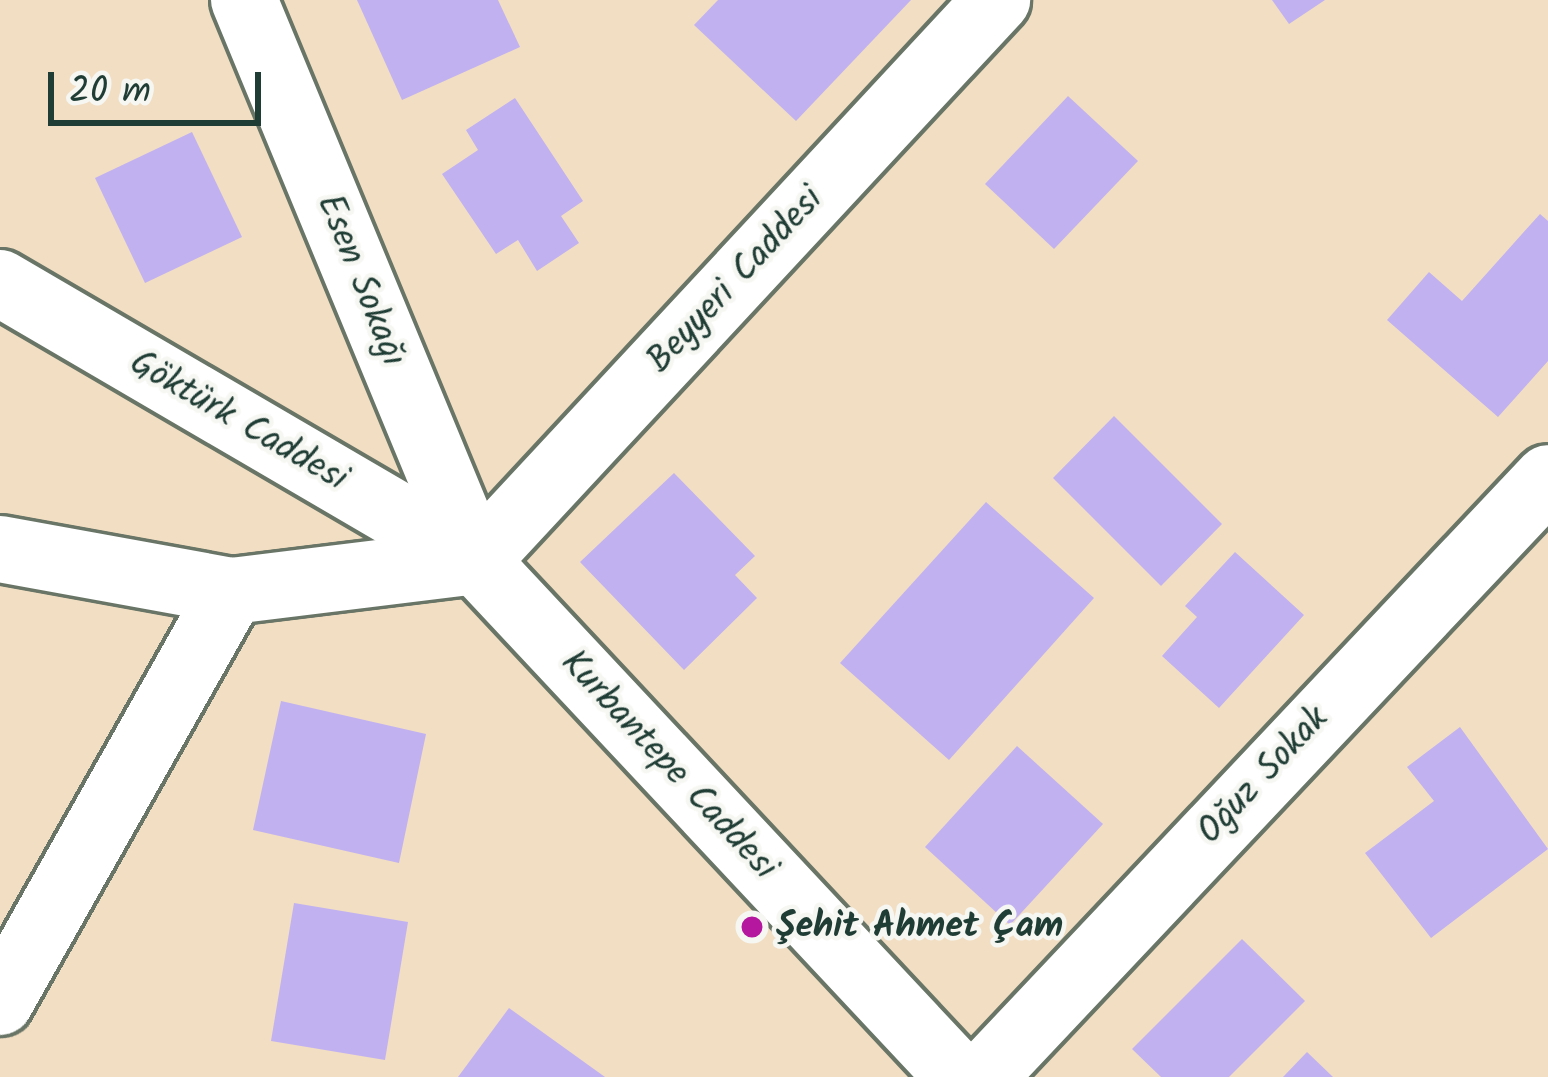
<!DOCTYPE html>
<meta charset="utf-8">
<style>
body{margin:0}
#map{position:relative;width:1548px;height:1077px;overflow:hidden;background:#f2dec2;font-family:Kalam,sans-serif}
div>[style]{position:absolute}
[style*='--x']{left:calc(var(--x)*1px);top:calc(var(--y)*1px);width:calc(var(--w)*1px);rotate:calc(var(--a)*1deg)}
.building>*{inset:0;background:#c1b1f1}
.roads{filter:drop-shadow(3px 0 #697566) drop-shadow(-3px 0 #697566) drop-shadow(0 3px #697566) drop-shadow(0 -3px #697566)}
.minor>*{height:66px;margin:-33px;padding:0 33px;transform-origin:33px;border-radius:33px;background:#fff}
.major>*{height:66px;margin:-33px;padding:0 33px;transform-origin:33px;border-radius:33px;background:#fff}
.dots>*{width:33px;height:33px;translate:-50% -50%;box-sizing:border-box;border:6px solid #f6f6f2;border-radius:50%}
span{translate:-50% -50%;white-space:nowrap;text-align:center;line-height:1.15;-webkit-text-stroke:9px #f6f6f2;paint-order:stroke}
.street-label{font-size:36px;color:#1f3d34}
.poi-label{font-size:36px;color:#1f3d34;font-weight:700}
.left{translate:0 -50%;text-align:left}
.scale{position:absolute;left:48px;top:72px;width:213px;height:54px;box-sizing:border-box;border:6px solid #1f3d34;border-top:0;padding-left:15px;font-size:36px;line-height:42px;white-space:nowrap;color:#1f3d34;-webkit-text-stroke:9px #f6f6f2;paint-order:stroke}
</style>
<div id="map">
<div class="building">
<i style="clip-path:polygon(357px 0,498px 0,520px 47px,402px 100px)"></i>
<i style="clip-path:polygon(718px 0,911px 0,796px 121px,694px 25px)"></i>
<i style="clip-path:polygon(1272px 0,1325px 0,1289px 24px)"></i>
<i style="clip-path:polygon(1068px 96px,1138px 161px,1054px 249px,985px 184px)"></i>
<i style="clip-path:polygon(515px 98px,583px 201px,561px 216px,579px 243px,537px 271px,518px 240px,496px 254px,442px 174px,478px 150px,466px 130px)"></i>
<i style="clip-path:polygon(192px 132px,242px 237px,145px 283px,95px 178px)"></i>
<i style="clip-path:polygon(1540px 214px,1548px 221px,1548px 361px,1498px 417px,1387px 320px,1429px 272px,1462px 301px)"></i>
<i style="clip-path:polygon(1114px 416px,1222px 524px,1161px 586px,1053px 478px)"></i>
<i style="clip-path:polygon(674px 473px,755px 556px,735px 575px,757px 598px,684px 670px,580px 562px)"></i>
<i style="clip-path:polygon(986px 502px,1094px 598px,949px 760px,840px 663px)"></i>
<i style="clip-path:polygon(1235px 552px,1304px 615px,1219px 708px,1162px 656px,1197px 617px,1185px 606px)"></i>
<i style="clip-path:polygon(281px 701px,426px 734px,399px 863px,253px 830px)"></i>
<i style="clip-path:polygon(1460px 727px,1548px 849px,1431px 938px,1365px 853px,1434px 801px,1407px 767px)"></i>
<i style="clip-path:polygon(1017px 746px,1103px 824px,1010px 925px,925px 847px)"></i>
<i style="clip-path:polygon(294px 903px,408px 922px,385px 1060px,271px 1041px)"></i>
<i style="clip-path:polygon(1242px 939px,1305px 1001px,1229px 1077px,1161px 1077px,1132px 1049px)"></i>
<i style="clip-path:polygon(509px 1008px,605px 1077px,458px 1077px)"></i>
<i style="clip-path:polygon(1307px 1052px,1333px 1077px,1283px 1077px)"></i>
</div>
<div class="roads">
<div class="minor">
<i style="--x:244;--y:0;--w:607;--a:67.53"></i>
<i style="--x:0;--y:283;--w:551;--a:30.29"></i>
<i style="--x:0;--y:549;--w:236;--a:10.3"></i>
<i style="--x:232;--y:591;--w:246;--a:-7"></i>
<i style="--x:476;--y:561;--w:766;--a:-47.12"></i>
<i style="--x:0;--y:1002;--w:472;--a:-60.6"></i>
<i style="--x:983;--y:1077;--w:823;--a:-46.67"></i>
</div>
<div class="major">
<i style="--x:476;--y:561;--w:707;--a:46.89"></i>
</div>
</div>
<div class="dots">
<i style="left:752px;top:927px;background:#b5179e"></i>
</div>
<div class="street-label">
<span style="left:360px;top:281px;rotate:68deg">Esen Sokağı</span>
<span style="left:736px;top:281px;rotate:-47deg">Beyyeri Caddesi</span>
<span style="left:238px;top:422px;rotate:30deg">Göktürk Caddesi</span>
<span style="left:668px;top:766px;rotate:47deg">Kurbantepe Caddesi</span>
<span style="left:1264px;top:776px;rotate:-47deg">Oğuz Sokak</span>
</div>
<div class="poi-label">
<span class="left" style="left:776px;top:927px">Şehit Ahmet Çam</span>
</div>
<div class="scale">20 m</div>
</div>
